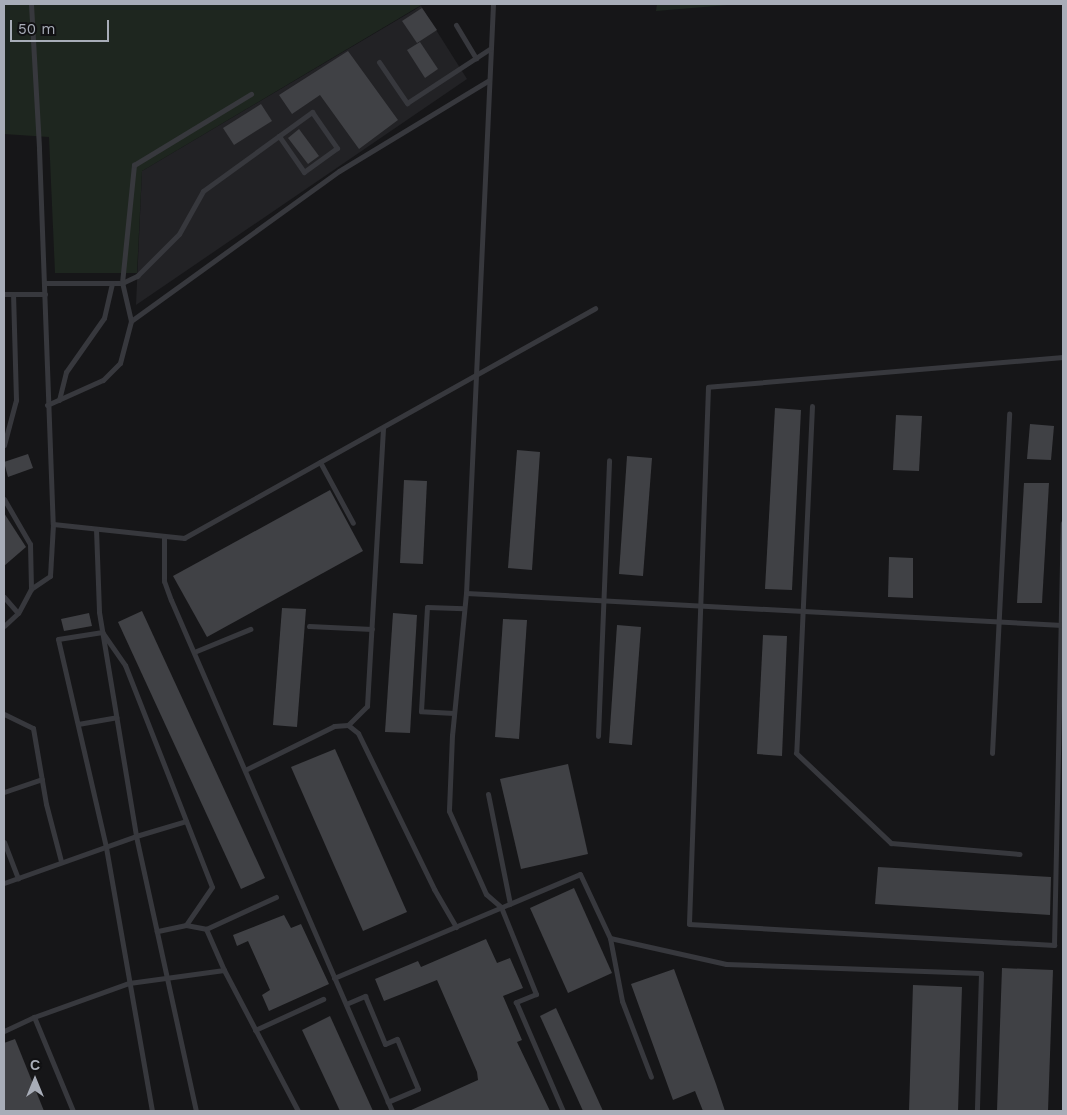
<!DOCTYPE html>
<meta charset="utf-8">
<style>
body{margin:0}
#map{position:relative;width:1067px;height:1115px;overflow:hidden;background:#161618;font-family:"Work Sans",sans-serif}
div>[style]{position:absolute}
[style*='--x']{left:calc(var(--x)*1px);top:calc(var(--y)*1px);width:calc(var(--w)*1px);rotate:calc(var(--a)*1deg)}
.built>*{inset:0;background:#222225}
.green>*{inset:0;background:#1e261f}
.building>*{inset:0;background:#404145}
.lane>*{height:5px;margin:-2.5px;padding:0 2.5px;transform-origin:2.5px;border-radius:2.5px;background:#37383d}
span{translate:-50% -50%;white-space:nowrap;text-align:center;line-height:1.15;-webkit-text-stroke:4px #111113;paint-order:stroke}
.frame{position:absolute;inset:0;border:5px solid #a8adb8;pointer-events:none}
.north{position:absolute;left:10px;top:1055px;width:50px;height:50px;-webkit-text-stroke:4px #111113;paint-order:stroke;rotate:0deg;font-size:14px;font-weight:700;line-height:20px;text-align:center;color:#a8adb8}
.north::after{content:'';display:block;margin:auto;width:18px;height:22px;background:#a8adb8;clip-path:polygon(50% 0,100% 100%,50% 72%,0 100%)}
.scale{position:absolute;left:10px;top:20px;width:99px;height:22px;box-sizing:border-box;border:2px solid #a8adb8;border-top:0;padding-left:6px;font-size:15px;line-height:18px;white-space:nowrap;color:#a8adb8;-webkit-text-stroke:4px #111113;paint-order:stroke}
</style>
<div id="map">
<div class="built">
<i style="clip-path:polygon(421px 6px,467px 79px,136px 305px,142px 171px)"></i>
</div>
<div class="green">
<i style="clip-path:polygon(4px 4px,423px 4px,142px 171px,137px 273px,55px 273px,49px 137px,4px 134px)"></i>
<i style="clip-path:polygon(657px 4px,740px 4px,656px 11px)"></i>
</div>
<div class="building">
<i style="clip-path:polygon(422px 8px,437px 30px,417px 43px,402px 21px)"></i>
<i style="clip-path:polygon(420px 42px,438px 69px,425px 78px,407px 50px)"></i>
<i style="clip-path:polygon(348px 51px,398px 120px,359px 149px,320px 95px,292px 114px,279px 95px)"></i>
<i style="clip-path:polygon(261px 104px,272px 121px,234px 145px,223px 128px)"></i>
<i style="clip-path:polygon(299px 129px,319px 156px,308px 164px,288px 138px)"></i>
<i style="clip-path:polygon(775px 408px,801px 410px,792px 590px,765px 589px)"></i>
<i style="clip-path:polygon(896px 415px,922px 416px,919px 471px,893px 470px)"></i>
<i style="clip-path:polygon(1030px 424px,1054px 426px,1051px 460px,1027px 459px)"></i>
<i style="clip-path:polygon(517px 450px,540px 452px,532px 570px,508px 568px)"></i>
<i style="clip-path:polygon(28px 454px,33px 468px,8px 477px,4px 462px)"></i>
<i style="clip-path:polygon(627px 456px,652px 458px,643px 576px,619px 574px)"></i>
<i style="clip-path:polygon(404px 480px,427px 481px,423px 564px,400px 563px)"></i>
<i style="clip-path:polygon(1024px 483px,1049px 483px,1042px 603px,1017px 603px)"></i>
<i style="clip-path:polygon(330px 490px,363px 551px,207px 637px,173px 576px)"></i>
<i style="clip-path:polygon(4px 513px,26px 547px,4px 566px)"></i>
<i style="clip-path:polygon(889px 557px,913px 558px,913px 598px,888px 597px)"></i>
<i style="clip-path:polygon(282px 608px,306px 609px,297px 727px,273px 725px)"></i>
<i style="clip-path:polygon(142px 611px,265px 878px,241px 889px,118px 622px)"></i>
<i style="clip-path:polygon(89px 613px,92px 626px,64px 631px,61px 619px)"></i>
<i style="clip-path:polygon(393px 613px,417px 615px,410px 733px,385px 732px)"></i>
<i style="clip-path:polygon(503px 619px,527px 620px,519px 739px,495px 737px)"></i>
<i style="clip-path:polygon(617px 625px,641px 627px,632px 745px,609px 743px)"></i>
<i style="clip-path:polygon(763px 635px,787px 636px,782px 756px,757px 754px)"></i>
<i style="clip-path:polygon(335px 749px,407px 912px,363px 931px,291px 767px)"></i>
<i style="clip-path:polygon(568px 764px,588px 854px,521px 869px,500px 779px)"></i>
<i style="clip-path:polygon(878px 867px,1051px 877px,1050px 915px,875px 904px)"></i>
<i style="clip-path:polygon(574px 888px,612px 973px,568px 993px,530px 908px)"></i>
<i style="clip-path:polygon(284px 915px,291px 928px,301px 924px,329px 984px,269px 1011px,262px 995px,270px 990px,248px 941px,237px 946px,233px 935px)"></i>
<i style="clip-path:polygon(486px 939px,497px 963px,510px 958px,523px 988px,503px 996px,522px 1040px,517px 1042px,550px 1111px,409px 1111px,478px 1080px,477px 1072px,437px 980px,384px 1001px,375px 979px,418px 961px,421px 967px)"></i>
<i style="clip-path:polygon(1002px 968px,1053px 970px,1048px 1111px,997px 1111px)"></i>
<i style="clip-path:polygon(674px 969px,716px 1084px,725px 1111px,703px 1111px,695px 1091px,673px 1100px,631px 984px)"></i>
<i style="clip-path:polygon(913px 985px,962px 987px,958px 1111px,909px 1111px)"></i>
<i style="clip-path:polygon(556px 1008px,603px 1111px,583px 1111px,540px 1016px)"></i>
<i style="clip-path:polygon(330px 1016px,373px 1111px,340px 1111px,302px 1030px)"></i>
<i style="clip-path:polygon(15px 1039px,44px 1111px,4px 1111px,4px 1043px)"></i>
</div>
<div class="lane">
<i style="--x:31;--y:4;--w:145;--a:86.8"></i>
<i style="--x:39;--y:149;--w:375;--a:87.9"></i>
<i style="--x:53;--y:524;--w:52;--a:93.3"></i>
<i style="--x:50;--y:576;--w:23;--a:146"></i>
<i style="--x:493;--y:4;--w:590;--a:92.62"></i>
<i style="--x:466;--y:593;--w:143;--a:95.6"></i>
<i style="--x:452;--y:735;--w:76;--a:92.3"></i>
<i style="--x:449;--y:811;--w:91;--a:66"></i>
<i style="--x:486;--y:894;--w:20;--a:41"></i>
<i style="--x:501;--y:907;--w:94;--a:68.1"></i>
<i style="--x:536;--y:994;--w:22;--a:158"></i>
<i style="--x:516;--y:1002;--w:119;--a:66.7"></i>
<i style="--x:456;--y:25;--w:39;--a:59"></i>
<i style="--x:379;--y:62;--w:50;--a:55.7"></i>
<i style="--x:407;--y:103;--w:100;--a:-33.2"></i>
<i style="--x:44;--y:283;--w:78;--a:0"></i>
<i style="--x:122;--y:283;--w:119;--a:-84.2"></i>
<i style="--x:134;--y:165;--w:137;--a:-31.3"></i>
<i style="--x:4;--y:294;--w:41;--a:0"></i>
<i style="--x:131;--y:321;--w:256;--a:-35.8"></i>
<i style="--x:339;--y:171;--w:175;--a:-31.2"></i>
<i style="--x:1063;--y:357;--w:356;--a:175.2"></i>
<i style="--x:708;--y:387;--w:537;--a:92.03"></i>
<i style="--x:689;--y:924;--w:366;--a:3.3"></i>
<i style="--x:1054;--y:945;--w:422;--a:-88.8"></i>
<i style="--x:59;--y:400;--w:29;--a:-76"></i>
<i style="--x:66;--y:372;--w:66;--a:-54.9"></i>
<i style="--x:104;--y:318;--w:36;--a:-77"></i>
<i style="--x:47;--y:405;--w:61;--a:-24.1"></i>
<i style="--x:103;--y:380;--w:24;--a:-45"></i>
<i style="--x:120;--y:363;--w:43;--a:-75.3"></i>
<i style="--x:131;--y:321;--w:39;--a:-103"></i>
<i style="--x:122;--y:283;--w:17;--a:-25"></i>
<i style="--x:137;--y:276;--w:59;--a:-45"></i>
<i style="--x:179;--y:234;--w:49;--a:-60.8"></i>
<i style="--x:203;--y:191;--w:135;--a:-35.9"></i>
<i style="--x:312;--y:112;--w:44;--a:55.2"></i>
<i style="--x:337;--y:148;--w:41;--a:144"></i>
<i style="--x:304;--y:172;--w:44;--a:-124.8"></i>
<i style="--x:812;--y:406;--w:347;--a:92.6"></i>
<i style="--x:796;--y:753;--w:131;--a:43.5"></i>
<i style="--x:891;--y:843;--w:129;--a:4.9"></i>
<i style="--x:4;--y:445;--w:47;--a:-75.1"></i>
<i style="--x:16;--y:400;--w:106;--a:-91.6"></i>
<i style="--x:320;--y:462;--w:69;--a:61.6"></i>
<i style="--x:4;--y:499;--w:52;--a:60"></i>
<i style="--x:30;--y:544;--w:45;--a:88.7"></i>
<i style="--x:31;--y:589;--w:27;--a:118"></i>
<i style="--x:18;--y:613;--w:19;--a:137"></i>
<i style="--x:53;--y:524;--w:132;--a:6.1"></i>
<i style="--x:184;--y:538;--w:471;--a:-29.2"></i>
<i style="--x:96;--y:529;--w:83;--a:87.9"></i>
<i style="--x:99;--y:612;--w:227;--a:80.6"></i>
<i style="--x:136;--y:836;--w:52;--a:-16.7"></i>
<i style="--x:164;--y:536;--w:45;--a:90"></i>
<i style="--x:164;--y:581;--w:20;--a:70"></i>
<i style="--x:171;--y:600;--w:557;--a:66.61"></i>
<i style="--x:466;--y:593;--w:597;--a:3.07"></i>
<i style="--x:4;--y:597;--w:21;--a:49"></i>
<i style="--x:309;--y:626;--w:63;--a:2.7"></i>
<i style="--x:194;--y:652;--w:61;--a:-22.3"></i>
<i style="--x:454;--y:713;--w:33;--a:-177"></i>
<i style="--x:421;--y:711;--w:104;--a:-86.7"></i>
<i style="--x:427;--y:607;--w:37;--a:2"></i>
<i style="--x:4;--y:714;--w:32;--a:26"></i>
<i style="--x:33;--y:728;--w:77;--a:80.3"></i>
<i style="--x:46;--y:804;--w:59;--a:75.3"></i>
<i style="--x:78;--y:724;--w:39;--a:-10"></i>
<i style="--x:348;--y:725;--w:27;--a:-45"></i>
<i style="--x:367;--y:706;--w:279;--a:-86.7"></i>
<i style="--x:598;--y:736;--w:276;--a:-87.7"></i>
<i style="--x:992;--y:753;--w:340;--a:-87.1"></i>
<i style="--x:245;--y:770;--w:99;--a:-26.3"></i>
<i style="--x:334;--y:726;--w:14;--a:-4"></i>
<i style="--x:348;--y:725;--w:13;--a:39"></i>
<i style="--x:358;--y:733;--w:174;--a:64"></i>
<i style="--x:434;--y:889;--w:44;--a:59.9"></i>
<i style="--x:4;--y:792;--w:40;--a:-18.9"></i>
<i style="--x:488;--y:794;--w:112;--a:78.7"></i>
<i style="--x:4;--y:842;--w:39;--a:69"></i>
<i style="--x:4;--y:883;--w:140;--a:-19.6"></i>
<i style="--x:136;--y:836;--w:281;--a:77.7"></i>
<i style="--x:186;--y:925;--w:20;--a:11"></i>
<i style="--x:610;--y:938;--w:119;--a:12.6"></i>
<i style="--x:726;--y:964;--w:255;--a:2"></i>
<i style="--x:981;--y:973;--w:138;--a:91.7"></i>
<i style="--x:224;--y:970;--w:45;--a:-113.7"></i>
<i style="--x:206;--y:929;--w:77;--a:-24.6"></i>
<i style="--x:334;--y:978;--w:267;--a:-22.9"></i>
<i style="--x:580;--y:874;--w:71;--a:64.9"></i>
<i style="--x:610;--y:938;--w:64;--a:79.2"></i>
<i style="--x:622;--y:1001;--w:81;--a:69.1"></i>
<i style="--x:346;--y:1004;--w:21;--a:-23"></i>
<i style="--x:365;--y:996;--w:52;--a:67.4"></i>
<i style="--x:385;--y:1044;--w:13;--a:-23"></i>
<i style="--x:397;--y:1039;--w:54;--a:67.2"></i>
<i style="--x:418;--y:1089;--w:33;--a:157"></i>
<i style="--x:255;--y:1030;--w:75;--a:-24.5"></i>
<i style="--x:4;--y:1031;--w:33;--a:-25"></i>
<i style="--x:73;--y:1111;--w:102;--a:-112.5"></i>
<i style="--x:34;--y:1017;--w:101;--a:-19.7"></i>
<i style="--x:129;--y:983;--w:96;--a:-7.8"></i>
<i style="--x:224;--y:970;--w:159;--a:62.3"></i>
<i style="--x:152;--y:1111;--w:268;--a:-99.9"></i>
<i style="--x:106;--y:847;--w:213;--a:-103"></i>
<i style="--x:58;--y:639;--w:45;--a:-9"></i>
<i style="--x:102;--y:632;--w:40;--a:55.1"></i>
<i style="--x:125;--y:665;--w:238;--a:68.6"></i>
<i style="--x:212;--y:887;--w:46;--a:124.4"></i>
<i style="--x:186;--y:925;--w:30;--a:168"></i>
</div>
<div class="frame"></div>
<div class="north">С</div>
<div class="scale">50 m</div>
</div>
